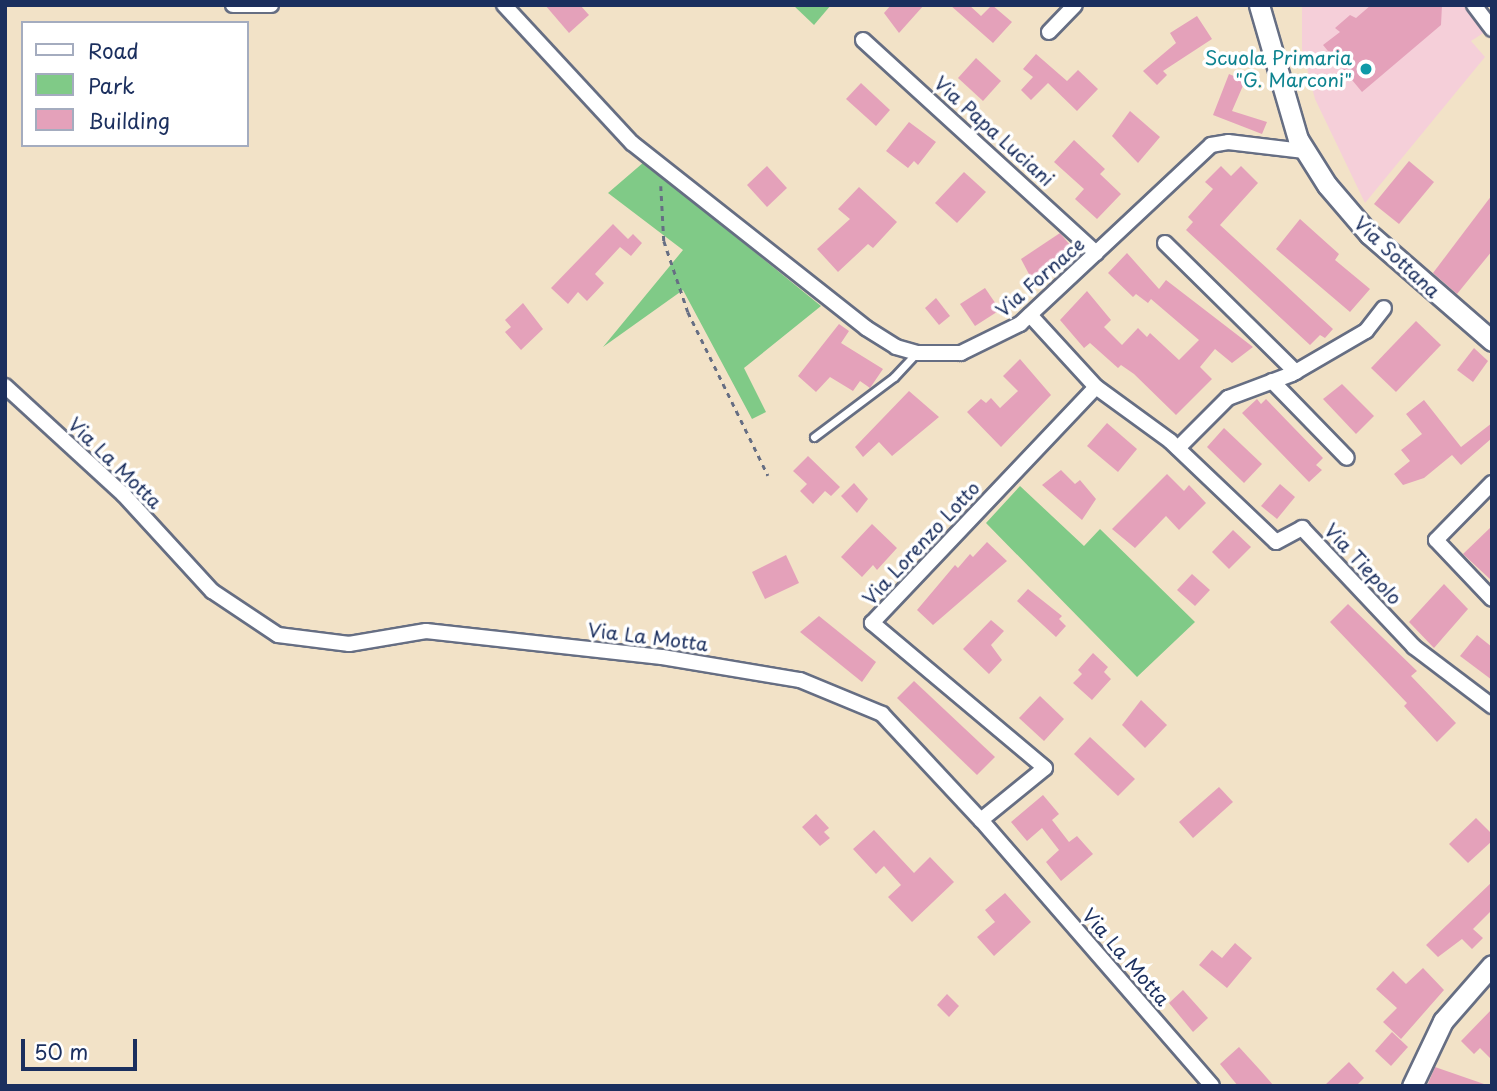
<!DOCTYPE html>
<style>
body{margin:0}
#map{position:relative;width:1497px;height:1091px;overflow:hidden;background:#f2e2c7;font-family:"Playpen Sans",sans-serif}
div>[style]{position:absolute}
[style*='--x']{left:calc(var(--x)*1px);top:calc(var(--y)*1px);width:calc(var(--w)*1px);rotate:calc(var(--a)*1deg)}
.built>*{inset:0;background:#f5cfd9}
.green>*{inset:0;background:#80ca87}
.building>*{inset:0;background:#e4a1ba}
.path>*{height:2.5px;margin-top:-1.25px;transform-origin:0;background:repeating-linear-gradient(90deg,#666e83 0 5px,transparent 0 10px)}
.roads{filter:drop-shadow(2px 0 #666e83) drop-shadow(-2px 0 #666e83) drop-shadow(0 2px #666e83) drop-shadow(0 -2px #666e83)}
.lane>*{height:7px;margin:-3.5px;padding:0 3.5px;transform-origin:3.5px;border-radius:3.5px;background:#fff}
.street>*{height:14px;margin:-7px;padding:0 7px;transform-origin:7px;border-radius:7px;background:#fff}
.secondary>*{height:19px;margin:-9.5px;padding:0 9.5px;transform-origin:9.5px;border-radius:9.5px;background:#fff}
.dots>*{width:19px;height:19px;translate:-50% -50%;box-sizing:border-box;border:4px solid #fff;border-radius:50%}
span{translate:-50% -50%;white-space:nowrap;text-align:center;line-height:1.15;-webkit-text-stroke:7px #fff;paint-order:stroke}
.culture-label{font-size:19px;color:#0d838f}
.right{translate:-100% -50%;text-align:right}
.street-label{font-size:19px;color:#1b2f5e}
.frame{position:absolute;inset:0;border:7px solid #1b2f5e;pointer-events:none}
.legend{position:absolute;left:21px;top:21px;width:228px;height:126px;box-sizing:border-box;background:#fff;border:2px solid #a4acbf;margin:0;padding:9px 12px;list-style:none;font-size:21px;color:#1b2f5e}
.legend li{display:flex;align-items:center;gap:14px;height:35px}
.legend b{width:35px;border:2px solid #a4acbf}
.scale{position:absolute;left:21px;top:1039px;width:116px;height:32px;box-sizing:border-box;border:4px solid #1b2f5e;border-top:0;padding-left:9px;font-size:21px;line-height:24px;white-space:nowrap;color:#1b2f5e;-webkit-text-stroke:5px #fff;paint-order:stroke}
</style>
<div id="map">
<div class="built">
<i style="clip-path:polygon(1302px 5px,1464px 5px,1485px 32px,1471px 41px,1485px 57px,1365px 203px,1315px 99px,1302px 49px)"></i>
</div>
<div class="green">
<i style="clip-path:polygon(793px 5px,831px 5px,814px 25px)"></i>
<i style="clip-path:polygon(644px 162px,821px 306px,744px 368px,766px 412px,752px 419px,683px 290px,603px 347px,683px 250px,608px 193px)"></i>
<i style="clip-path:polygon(1020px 486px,1084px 546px,1100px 529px,1195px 622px,1137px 677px,986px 523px)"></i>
</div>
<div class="building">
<i style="clip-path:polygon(545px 5px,580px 5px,589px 15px,569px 33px)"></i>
<i style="clip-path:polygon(891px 5px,924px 5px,899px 33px,884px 13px)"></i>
<i style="clip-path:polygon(950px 5px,969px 5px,981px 16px,992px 5px,1012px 22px,993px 43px)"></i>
<i style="clip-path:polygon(1371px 5px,1442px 5px,1441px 25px,1362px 92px,1323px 45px,1340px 32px,1335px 28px,1350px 15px,1356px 18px)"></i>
<i style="clip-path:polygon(1197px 16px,1212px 39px,1163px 71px,1167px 75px,1157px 85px,1143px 71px,1176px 43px,1170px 33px)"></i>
<i style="clip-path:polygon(1036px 54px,1067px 81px,1078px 70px,1098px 89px,1077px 111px,1048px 83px,1031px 100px,1021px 90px,1033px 77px,1023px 69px)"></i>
<i style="clip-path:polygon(976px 58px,1001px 81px,983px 101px,958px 78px)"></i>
<i style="clip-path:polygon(1229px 74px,1245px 81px,1232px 111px,1267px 122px,1262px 134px,1213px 115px)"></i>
<i style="clip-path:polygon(861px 83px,890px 110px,876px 126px,846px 99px)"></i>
<i style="clip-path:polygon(1130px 111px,1160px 137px,1138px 163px,1112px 136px)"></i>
<i style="clip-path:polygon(909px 122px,936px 142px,918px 165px,914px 161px,908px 168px,886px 151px)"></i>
<i style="clip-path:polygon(1074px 140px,1105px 169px,1100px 174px,1121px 194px,1097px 219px,1075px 199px,1084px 189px,1054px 162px)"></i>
<i style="clip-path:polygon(1409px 161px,1434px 182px,1399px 224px,1374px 204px)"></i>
<i style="clip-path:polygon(767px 166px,787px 188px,767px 207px,747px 185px)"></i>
<i style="clip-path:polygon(1221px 166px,1231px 176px,1241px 166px,1258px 183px,1220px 225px,1333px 329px,1325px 338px,1320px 335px,1310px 345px,1186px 230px,1193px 222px,1188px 217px,1213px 189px,1205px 182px)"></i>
<i style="clip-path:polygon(964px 172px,986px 192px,957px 223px,935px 203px)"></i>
<i style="clip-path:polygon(859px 187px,897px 222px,873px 248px,868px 244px,838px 272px,817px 249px,850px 219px,838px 209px)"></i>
<i style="clip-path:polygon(1492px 195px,1492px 251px,1457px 294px,1433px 273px)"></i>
<i style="clip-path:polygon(1300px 219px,1339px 254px,1335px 260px,1370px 289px,1350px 312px,1276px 249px)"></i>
<i style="clip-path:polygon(613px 224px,628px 239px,633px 234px,642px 243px,631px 256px,620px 247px,595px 274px,604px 283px,587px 301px,578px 292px,568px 304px,551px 288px)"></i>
<i style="clip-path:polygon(1060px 233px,1074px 250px,1031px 278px,1021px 259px)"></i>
<i style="clip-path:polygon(1127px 253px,1159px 289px,1166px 280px,1253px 347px,1232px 363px,1215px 349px,1200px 367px,1212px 379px,1176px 415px,1134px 374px,1121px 365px,1118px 368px,1090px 343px,1084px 348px,1060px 320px,1087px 291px,1111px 320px,1104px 327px,1122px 345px,1138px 328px,1147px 337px,1150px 333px,1179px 360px,1199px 340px,1151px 299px,1148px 303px,1136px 294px,1133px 297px,1108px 273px)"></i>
<i style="clip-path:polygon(985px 288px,1000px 310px,975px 326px,960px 304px)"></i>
<i style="clip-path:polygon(936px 298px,950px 316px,939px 325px,925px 308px)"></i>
<i style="clip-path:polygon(523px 303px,543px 329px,521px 350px,505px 332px,511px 327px,505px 320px)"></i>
<i style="clip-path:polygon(1416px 321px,1441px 345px,1396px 392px,1371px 368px)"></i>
<i style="clip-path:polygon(839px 324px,849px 331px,841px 343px,883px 369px,870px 388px,860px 381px,853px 391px,830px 377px,816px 392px,798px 376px)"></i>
<i style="clip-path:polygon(1474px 348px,1488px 361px,1473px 382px,1457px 370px)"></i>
<i style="clip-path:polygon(1020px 359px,1051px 395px,1001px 447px,967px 412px,981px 399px,986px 403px,991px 398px,1000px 408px,1018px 391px,1003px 376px)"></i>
<i style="clip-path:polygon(1342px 384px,1374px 416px,1356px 434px,1323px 399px)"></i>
<i style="clip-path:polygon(909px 391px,939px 417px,892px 456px,879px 442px,863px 457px,855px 447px)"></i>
<i style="clip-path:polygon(1257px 399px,1261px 404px,1266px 399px,1323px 458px,1316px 465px,1322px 470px,1309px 482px,1242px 413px)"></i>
<i style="clip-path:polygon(1424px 400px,1461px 447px,1492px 423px,1492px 438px,1461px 465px,1452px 455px,1424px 478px,1403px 485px,1394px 474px,1410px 461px,1401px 450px,1422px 434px,1406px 414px)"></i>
<i style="clip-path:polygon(1107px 423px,1137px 449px,1118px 472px,1087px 446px)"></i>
<i style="clip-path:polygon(1224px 428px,1262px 464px,1244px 483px,1207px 447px)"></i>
<i style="clip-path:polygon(808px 456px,840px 487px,831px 496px,825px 491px,813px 504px,800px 491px,807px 484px,793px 471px)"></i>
<i style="clip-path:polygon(1061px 470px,1075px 484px,1080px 480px,1096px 499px,1082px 520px,1042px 485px)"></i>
<i style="clip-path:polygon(1167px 474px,1184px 491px,1189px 485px,1206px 503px,1179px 530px,1166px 516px,1135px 548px,1112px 529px)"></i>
<i style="clip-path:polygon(854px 483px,868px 499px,857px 513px,841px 496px)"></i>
<i style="clip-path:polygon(1280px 484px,1295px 497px,1277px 519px,1261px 506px)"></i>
<i style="clip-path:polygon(872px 524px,897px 548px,877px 570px,873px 565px,862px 577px,841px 557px)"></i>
<i style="clip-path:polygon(1492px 526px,1492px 581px,1463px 554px)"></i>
<i style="clip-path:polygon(1233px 530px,1251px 547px,1229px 569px,1212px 552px)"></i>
<i style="clip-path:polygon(987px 542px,1007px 561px,933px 625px,917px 610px,955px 565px,958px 568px,970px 554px,973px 557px)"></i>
<i style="clip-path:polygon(786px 555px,799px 583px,765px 599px,752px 572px)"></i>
<i style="clip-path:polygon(1192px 574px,1210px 590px,1195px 606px,1177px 590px)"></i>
<i style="clip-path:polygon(1444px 584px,1468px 609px,1434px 648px,1409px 622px)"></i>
<i style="clip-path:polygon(1028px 589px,1062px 616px,1059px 619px,1066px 626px,1056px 637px,1017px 601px)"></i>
<i style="clip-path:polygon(1348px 604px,1417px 671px,1411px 676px,1456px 723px,1437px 742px,1404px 706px,1407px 703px,1330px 622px)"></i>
<i style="clip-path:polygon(819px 616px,876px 662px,862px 682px,800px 632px)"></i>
<i style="clip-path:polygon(991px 620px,1004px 631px,991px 645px,1002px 660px,989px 674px,963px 649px)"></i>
<i style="clip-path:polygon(1477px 635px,1492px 647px,1492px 680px,1460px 656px)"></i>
<i style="clip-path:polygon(1093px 653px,1108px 667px,1104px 672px,1111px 679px,1092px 700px,1073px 683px,1082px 674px,1078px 670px)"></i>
<i style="clip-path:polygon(914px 681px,995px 757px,977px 775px,897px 698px)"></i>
<i style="clip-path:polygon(1040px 696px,1064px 719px,1044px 741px,1019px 718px)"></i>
<i style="clip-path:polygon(1141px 700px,1167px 725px,1145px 748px,1122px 725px)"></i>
<i style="clip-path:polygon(1090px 737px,1135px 779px,1118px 796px,1074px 754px)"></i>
<i style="clip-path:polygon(1219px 787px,1233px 802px,1193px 838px,1179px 822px)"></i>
<i style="clip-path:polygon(1043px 795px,1059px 814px,1052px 820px,1069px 842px,1077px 836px,1093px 854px,1061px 881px,1046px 862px,1059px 850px,1042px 828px,1027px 841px,1011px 822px)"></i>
<i style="clip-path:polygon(816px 814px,829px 828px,824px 832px,830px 838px,820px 846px,802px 827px)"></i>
<i style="clip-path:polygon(1476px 818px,1492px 834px,1492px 841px,1468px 863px,1449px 844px)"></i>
<i style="clip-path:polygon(874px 830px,914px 873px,930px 857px,954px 882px,912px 922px,888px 897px,901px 885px,884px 866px,876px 874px,853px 849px)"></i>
<i style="clip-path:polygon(1492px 882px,1492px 910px,1473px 929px,1483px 938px,1472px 949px,1462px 939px,1438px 957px,1426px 945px)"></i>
<i style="clip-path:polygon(1005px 893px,1031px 922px,994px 956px,977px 937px,995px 922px,985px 910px)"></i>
<i style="clip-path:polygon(1235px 943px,1252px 958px,1227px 988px,1199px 965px,1212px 950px,1222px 958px)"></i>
<i style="clip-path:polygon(1423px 968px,1444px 990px,1401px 1039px,1383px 1022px,1397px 1008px,1376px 989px,1393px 971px,1406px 984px)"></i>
<i style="clip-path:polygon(1183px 990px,1208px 1018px,1193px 1032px,1169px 1003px)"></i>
<i style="clip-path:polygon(947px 994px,959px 1006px,949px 1017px,937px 1005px)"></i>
<i style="clip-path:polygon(1492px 1009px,1492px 1060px,1480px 1048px,1474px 1054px,1461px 1041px)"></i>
<i style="clip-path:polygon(1392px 1032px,1408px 1047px,1391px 1066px,1375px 1051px)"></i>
<i style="clip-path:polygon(1239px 1047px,1260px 1070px,1274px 1086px,1238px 1086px,1220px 1064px)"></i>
<i style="clip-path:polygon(1349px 1062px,1364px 1078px,1356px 1086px,1324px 1086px)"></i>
<i style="clip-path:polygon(1435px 1067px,1484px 1084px,1483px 1086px,1427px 1086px)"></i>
</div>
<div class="path">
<i style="--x:661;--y:186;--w:55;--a:86.9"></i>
<i style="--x:664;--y:241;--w:75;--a:71.3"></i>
<i style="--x:688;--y:312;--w:182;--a:63.9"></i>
</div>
<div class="roads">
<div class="lane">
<i style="--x:814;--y:437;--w:100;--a:-36.9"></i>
<i style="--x:894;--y:377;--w:33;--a:-47"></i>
</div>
<div class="street">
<i style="--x:233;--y:5;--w:38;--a:0"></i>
<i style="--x:504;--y:5;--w:188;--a:47.2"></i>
<i style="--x:632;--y:143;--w:298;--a:38.3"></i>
<i style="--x:866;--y:328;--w:36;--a:32"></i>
<i style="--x:896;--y:347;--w:22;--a:16"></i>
<i style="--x:917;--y:353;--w:44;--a:0"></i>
<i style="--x:961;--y:353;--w:66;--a:-26.2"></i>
<i style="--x:1020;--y:324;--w:262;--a:-43.1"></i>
<i style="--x:1211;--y:145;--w:17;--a:-10"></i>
<i style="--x:1228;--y:142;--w:77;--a:6.8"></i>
<i style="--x:1474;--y:5;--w:30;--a:53"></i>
<i style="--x:1049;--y:32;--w:37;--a:-46"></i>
<i style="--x:863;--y:40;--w:316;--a:42.4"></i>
<i style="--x:1165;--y:243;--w:184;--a:44.6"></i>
<i style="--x:1030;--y:315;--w:98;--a:47.5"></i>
<i style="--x:1096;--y:387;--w:92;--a:36.1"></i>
<i style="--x:1170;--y:441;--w:146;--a:43.6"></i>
<i style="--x:1276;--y:542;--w:30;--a:-28"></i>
<i style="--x:1302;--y:528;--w:163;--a:46.7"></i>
<i style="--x:1414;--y:647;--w:98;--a:37.1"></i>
<i style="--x:1272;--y:381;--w:107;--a:45.8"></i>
<i style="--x:5;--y:386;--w:160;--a:42.5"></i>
<i style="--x:123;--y:494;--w:132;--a:47.5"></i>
<i style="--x:212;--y:591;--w:79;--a:33.7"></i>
<i style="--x:278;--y:635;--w:72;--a:7.2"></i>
<i style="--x:349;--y:644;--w:78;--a:-9.6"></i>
<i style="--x:426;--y:631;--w:237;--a:6.3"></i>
<i style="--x:662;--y:657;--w:140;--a:9.5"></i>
<i style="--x:800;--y:680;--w:89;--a:22.5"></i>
<i style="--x:882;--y:714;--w:145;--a:47"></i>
<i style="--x:981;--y:820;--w:352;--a:49"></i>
<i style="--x:1178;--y:448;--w:71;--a:-45"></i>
<i style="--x:1228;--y:398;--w:68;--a:-20.6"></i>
<i style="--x:1292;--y:374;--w:86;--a:-30.2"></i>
<i style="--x:1366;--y:331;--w:29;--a:-52"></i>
<i style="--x:1492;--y:483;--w:80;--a:134.5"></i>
<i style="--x:1436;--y:540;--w:81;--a:46.5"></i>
<i style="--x:981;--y:820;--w:82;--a:-39.1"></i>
<i style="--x:1045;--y:768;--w:226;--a:-140"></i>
<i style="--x:872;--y:623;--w:325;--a:-46.5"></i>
</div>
<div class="secondary">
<i style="--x:1259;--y:5;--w:140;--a:73.8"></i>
<i style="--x:1298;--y:139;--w:54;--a:57.8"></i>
<i style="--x:1327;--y:185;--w:65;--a:49.4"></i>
<i style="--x:1369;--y:234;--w:163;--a:41"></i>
<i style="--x:1412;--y:1086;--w:72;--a:-64.5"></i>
<i style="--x:1443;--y:1021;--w:74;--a:-48.8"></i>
</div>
</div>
<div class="dots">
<i style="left:1366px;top:69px;background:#0f9aa8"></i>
</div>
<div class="culture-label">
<span class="right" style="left:1352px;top:69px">Scuola Primaria<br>"G. Marconi"</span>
</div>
<div class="street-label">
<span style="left:994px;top:131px;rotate:42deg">Via Papa Luciani</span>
<span style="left:1397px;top:257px;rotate:43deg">Via Sottana</span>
<span style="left:1040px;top:277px;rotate:-41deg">Via Fornace</span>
<span style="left:115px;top:463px;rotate:44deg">Via La Motta</span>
<span style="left:921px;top:543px;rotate:-47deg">Via Lorenzo Lotto</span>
<span style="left:1363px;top:564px;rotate:47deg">Via Tiepolo</span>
<span style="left:648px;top:637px;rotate:7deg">Via La Motta</span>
<span style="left:1126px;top:957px;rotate:49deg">Via La Motta</span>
</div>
<div class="frame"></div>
<ul class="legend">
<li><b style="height:9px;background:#fff"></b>Road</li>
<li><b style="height:19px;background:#80ca87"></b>Park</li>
<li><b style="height:19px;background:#e4a1ba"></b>Building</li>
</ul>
<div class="scale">50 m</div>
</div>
